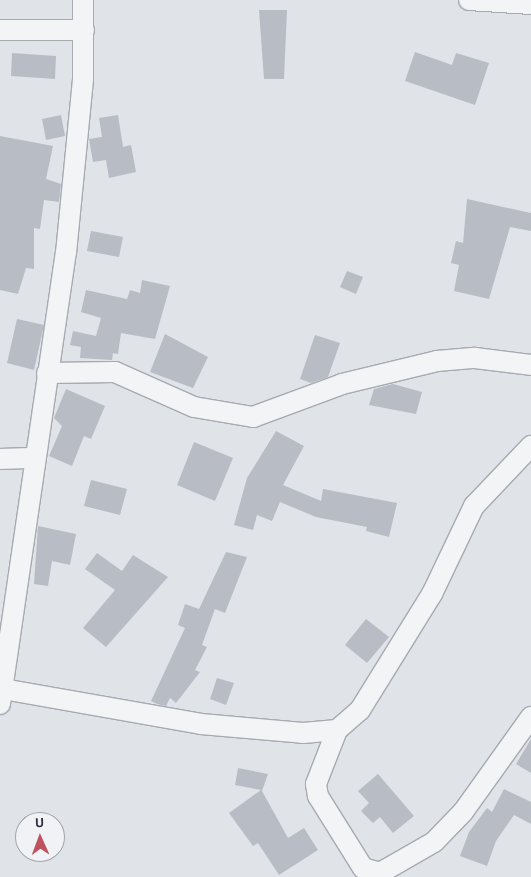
<!DOCTYPE html>
<style>
body{margin:0}
#map{position:relative;width:531px;height:877px;overflow:hidden;background:#e0e3e8;font-family:"Alegreya Sans",sans-serif}
div>[style]{position:absolute}
[style*='--x']{left:calc(var(--x)*1px);top:calc(var(--y)*1px);width:calc(var(--w)*1px);rotate:calc(var(--a)*1deg)}
.building>*{inset:0;background:#b8bcc4}
.roads{filter:drop-shadow(1px 0 #a6aab1) drop-shadow(-1px 0 #a6aab1) drop-shadow(0 1px #a6aab1) drop-shadow(0 -1px #a6aab1)}
.street>*{height:20px;margin:-10px;padding:0 10px;transform-origin:10px;border-radius:10px;background:#f3f4f6}
span{translate:-50% -50%;white-space:nowrap;text-align:center;line-height:1.15;-webkit-text-stroke:5px #f0f2f5;paint-order:stroke}
.north{position:absolute;left:15px;top:812px;width:50px;height:50px;box-sizing:border-box;background:#f0f2f5;border:1px solid #a1a5ab;border-radius:50%;rotate:358deg;font-size:14px;font-weight:700;line-height:20px;text-align:center;color:#2b313d}
.north::after{content:'';display:block;margin:auto;width:18px;height:22px;background:#bf525f;clip-path:polygon(50% 0,100% 100%,50% 72%,0 100%)}
</style>
<div id="map">
<div class="building">
<i style="clip-path:polygon(259px 10px,287px 10px,284px 79px,264px 79px)"></i>
<i style="clip-path:polygon(415px 52px,452px 65px,456px 53px,489px 63px,475px 105px,405px 81px)"></i>
<i style="clip-path:polygon(12px 53px,56px 56px,55px 79px,11px 76px)"></i>
<i style="clip-path:polygon(61px 115px,65px 136px,46px 140px,42px 119px)"></i>
<i style="clip-path:polygon(118px 115px,123px 147px,131px 145px,136px 172px,109px 178px,106px 160px,93px 162px,89px 139px,102px 137px,99px 118px)"></i>
<i style="clip-path:polygon(0 136px,53px 146px,46px 179px,61px 184px,59px 202px,44px 200px,40px 229px,34px 228px,34px 269px,26px 268px,18px 294px,0 290px)"></i>
<i style="clip-path:polygon(467px 199px,531px 213px,531px 231px,510px 227px,489px 299px,454px 291px,459px 265px,451px 263px,456px 241px,463px 243px)"></i>
<i style="clip-path:polygon(91px 231px,123px 237px,119px 257px,87px 251px)"></i>
<i style="clip-path:polygon(347px 271px,363px 277px,356px 294px,340px 287px)"></i>
<i style="clip-path:polygon(142px 280px,170px 286px,155px 339px,121px 333px,118px 354px,113px 353px,112px 360px,80px 358px,81px 347px,70px 345px,73px 331px,96px 336px,101px 318px,81px 312px,86px 290px,127px 299px,130px 290px,140px 293px)"></i>
<i style="clip-path:polygon(17px 319px,44px 325px,34px 370px,7px 363px)"></i>
<i style="clip-path:polygon(165px 334px,208px 357px,193px 388px,150px 372px)"></i>
<i style="clip-path:polygon(315px 335px,340px 343px,328px 377px,311px 383px,300px 379px)"></i>
<i style="clip-path:polygon(393px 384px,422px 392px,416px 414px,369px 405px,374px 389px)"></i>
<i style="clip-path:polygon(66px 389px,105px 406px,91px 439px,84px 436px,72px 466px,49px 456px,62px 426px,54px 418px)"></i>
<i style="clip-path:polygon(276px 431px,304px 446px,283px 485px,321px 501px,323px 489px,397px 503px,389px 537px,366px 531px,367px 527px,316px 517px,280px 502px,272px 521px,257px 515px,253px 530px,234px 525px,247px 478px)"></i>
<i style="clip-path:polygon(194px 442px,233px 458px,215px 501px,177px 485px)"></i>
<i style="clip-path:polygon(91px 480px,127px 489px,120px 515px,84px 506px)"></i>
<i style="clip-path:polygon(38px 526px,76px 534px,70px 565px,52px 561px,48px 586px,34px 584px)"></i>
<i style="clip-path:polygon(226px 552px,247px 557px,225px 613px,215px 609px,202px 645px,207px 647px,195px 670px,200px 672px,176px 703px,170px 698px,166px 706px,157px 704px,151px 701px,185px 628px,178px 625px,185px 604px,199px 609px)"></i>
<i style="clip-path:polygon(97px 553px,122px 571px,133px 555px,168px 577px,106px 647px,83px 628px,115px 590px,85px 569px)"></i>
<i style="clip-path:polygon(366px 619px,389px 637px,367px 663px,345px 645px)"></i>
<i style="clip-path:polygon(217px 678px,234px 683px,226px 705px,210px 699px)"></i>
<i style="clip-path:polygon(531px 739px,531px 773px,516px 764px)"></i>
<i style="clip-path:polygon(238px 768px,268px 774px,262px 791px,288px 838px,304px 828px,318px 850px,279px 875px,258px 843px,253px 846px,229px 813px,261px 790px,235px 785px)"></i>
<i style="clip-path:polygon(378px 774px,414px 816px,393px 833px,380px 817px,373px 823px,361px 811px,369px 803px,358px 791px)"></i>
<i style="clip-path:polygon(504px 789px,531px 802px,531px 824px,514px 815px,496px 841px,487px 866px,460px 856px,469px 832px,487px 808px,492px 812px)"></i>
</div>
<div class="roads">
<div class="street">
<i style="--x:469;--y:0;--w:62;--a:3.7"></i>
<i style="--x:0;--y:30;--w:84;--a:0"></i>
<i style="--x:47;--y:373;--w:68;--a:-0.8"></i>
<i style="--x:115;--y:372;--w:86;--a:23.9"></i>
<i style="--x:194;--y:407;--w:60;--a:9.6"></i>
<i style="--x:253;--y:417;--w:95;--a:-20.3"></i>
<i style="--x:342;--y:384;--w:98;--a:-13.6"></i>
<i style="--x:437;--y:361;--w:38;--a:-5"></i>
<i style="--x:475;--y:358;--w:56;--a:7.1"></i>
<i style="--x:0;--y:459;--w:35;--a:-2"></i>
<i style="--x:3;--y:689;--w:201;--a:10"></i>
<i style="--x:201;--y:724;--w:102;--a:5"></i>
<i style="--x:303;--y:733;--w:34;--a:-5"></i>
<i style="--x:337;--y:730;--w:30;--a:-41"></i>
<i style="--x:360;--y:710;--w:137;--a:-58.2"></i>
<i style="--x:432;--y:594;--w:98;--a:-64.5"></i>
<i style="--x:474;--y:506;--w:83;--a:-46.5"></i>
<i style="--x:0;--y:704;--w:456;--a:-81.7"></i>
<i style="--x:66;--y:253;--w:175;--a:-84.4"></i>
<i style="--x:83;--y:79;--w:79;--a:-90"></i>
<i style="--x:337;--y:730;--w:58;--a:111.3"></i>
<i style="--x:316;--y:784;--w:12;--a:81"></i>
<i style="--x:318;--y:796;--w:85;--a:58"></i>
<i style="--x:363;--y:868;--w:18;--a:16"></i>
<i style="--x:380;--y:873;--w:62;--a:-29.9"></i>
<i style="--x:434;--y:842;--w:42;--a:-46"></i>
<i style="--x:463;--y:812;--w:117;--a:-54.4"></i>
</div>
</div>
<div class="north">U</div>
</div>
